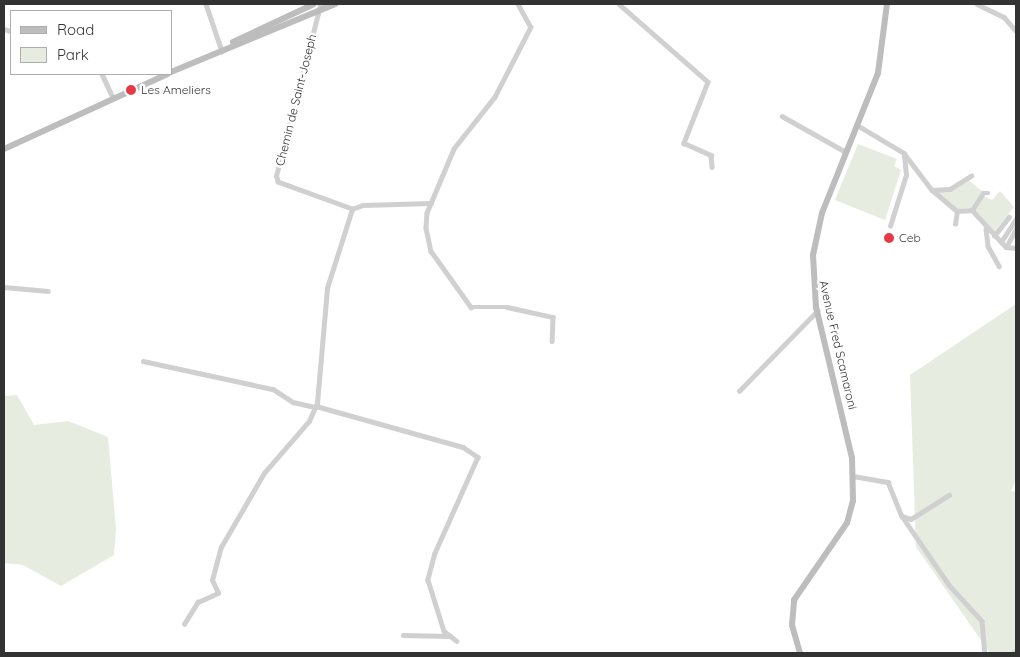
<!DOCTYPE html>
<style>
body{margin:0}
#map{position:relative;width:1020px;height:657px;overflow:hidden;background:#fff;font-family:Quicksand,sans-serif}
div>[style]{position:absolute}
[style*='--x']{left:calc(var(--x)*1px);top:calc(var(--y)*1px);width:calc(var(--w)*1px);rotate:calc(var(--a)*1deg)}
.green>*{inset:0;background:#e6ecdf}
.street>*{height:4.5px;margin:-2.25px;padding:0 2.25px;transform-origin:2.25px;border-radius:2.25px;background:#d0d0d0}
.secondary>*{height:6px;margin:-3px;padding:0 3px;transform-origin:3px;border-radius:3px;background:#bdbdbd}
.dots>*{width:14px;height:14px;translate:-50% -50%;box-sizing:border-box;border:2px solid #fff;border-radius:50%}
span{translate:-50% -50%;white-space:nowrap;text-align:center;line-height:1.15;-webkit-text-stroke:5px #fff;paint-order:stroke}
.poi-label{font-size:12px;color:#333}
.left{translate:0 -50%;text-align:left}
.street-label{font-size:12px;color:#333}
.frame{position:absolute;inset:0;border:5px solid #333;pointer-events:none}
.legend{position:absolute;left:10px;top:10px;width:162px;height:65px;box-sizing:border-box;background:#fff;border:1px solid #adadad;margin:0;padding:6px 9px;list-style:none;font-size:15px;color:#333}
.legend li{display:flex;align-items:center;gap:10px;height:25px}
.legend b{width:25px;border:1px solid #adadad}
</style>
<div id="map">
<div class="green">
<i style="clip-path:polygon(858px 144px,897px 159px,894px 166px,901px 170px,885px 220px,835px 200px)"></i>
<i style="clip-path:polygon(967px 179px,982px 191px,971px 208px,958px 209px,936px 192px,951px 191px)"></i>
<i style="clip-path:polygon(1000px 191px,1014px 207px,994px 232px,974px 210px,983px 196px,992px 200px)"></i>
<i style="clip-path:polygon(1016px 304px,1016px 480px,1011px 491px,1016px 492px,1016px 653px,990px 653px,916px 547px,910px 375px)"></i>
<i style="clip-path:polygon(17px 395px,34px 425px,68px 421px,108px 437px,116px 529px,114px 555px,61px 586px,23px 565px,4px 563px,4px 396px)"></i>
</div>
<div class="street">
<i style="--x:206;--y:4;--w:50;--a:71.2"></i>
<i style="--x:518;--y:4;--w:26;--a:61"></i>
<i style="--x:531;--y:27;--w:79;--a:117.2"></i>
<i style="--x:495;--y:97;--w:66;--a:128.3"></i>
<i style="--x:454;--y:149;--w:69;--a:112.9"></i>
<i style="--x:427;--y:213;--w:15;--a:94"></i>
<i style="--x:426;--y:228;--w:24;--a:78"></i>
<i style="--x:431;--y:251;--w:69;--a:54.5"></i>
<i style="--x:471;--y:307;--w:36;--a:0"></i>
<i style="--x:507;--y:307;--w:47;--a:12.3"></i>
<i style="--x:553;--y:317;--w:24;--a:92"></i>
<i style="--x:619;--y:4;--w:118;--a:41.2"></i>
<i style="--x:708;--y:82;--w:66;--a:111.5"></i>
<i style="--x:684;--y:143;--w:30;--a:24"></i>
<i style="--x:711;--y:155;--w:12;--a:85"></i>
<i style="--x:977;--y:4;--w:30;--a:26"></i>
<i style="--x:1004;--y:17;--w:18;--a:49"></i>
<i style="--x:4;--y:29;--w:7;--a:16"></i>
<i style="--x:102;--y:74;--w:26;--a:65"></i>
<i style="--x:782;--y:116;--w:73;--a:29.4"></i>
<i style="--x:857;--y:125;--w:55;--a:30.8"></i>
<i style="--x:904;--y:153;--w:46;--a:52.9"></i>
<i style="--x:932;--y:190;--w:33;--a:40"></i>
<i style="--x:957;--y:211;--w:15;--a:-4"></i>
<i style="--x:972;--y:210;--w:50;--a:47.4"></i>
<i style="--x:1006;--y:247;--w:10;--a:6"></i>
<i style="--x:932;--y:190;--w:18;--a:-3"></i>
<i style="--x:950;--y:189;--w:25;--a:-32"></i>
<i style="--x:352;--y:209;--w:12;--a:-20"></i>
<i style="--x:363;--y:205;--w:68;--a:-1.7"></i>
<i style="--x:972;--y:210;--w:20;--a:-57"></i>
<i style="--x:983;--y:193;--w:5;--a:0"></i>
<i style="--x:955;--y:224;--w:13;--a:-81"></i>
<i style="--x:890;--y:226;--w:53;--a:-72.6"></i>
<i style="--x:906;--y:175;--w:20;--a:-96"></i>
<i style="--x:986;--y:229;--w:17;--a:83"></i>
<i style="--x:988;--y:246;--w:23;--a:61"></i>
<i style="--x:994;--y:236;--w:24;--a:-52"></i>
<i style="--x:1001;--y:242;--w:27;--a:-57"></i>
<i style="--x:1006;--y:247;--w:21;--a:-61"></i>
<i style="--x:4;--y:287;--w:44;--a:5.2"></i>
<i style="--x:143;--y:361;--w:133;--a:12.2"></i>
<i style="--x:273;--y:389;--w:24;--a:33"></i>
<i style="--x:293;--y:402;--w:23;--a:13"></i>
<i style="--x:739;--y:391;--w:112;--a:-45.7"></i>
<i style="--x:316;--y:406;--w:153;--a:15.6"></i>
<i style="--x:463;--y:447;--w:18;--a:34"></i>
<i style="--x:478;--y:457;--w:105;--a:114.1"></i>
<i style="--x:435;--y:553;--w:28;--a:105"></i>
<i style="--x:428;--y:580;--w:53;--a:72.6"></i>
<i style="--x:444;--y:631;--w:16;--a:38"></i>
<i style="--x:853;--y:476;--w:36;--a:10"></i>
<i style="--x:888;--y:482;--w:37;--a:68"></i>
<i style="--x:902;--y:516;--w:9;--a:18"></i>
<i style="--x:911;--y:519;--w:45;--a:-32.3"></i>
<i style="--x:902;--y:516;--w:83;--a:55.7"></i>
<i style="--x:949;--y:585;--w:49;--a:47.5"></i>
<i style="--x:982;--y:621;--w:32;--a:85"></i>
<i style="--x:184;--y:624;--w:26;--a:-58"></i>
<i style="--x:198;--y:602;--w:22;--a:-24"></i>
<i style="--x:218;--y:593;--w:14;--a:-115"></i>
<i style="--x:212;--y:580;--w:34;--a:-75"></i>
<i style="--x:221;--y:547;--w:86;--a:-59.8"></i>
<i style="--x:264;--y:473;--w:69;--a:-49.1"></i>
<i style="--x:309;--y:421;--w:20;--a:-66"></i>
<i style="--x:317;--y:403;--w:115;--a:-85"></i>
<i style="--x:327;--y:288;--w:83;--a:-72.4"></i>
<i style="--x:352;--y:209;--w:79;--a:-160"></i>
<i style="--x:278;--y:182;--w:6;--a:-108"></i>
<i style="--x:276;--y:176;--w:176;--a:-75.5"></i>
<i style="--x:320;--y:6;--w:5;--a:-22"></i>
<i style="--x:403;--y:635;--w:47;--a:1.2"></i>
<i style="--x:1013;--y:653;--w:4;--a:-34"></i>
</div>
<div class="secondary">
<i style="--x:233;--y:42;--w:89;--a:-25.1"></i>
<i style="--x:171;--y:72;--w:178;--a:-22.5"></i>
<i style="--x:4;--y:149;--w:180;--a:-24.6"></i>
<i style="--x:800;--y:653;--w:29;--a:-106"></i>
<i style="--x:792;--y:625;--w:25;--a:-85"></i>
<i style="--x:794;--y:600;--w:93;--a:-55.5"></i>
<i style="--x:847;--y:523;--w:23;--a:-75"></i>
<i style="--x:853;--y:501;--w:43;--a:-91.3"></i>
<i style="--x:852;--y:458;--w:155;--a:-103.4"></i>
<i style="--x:816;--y:307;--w:52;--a:-93.3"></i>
<i style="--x:813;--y:255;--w:43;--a:-77.9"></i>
<i style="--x:822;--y:213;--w:151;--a:-68.2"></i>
<i style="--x:878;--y:73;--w:70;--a:-82.6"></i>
</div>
<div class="dots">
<i style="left:131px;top:90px;background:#e63946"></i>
<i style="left:889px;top:238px;background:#e63946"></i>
</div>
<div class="poi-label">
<span class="left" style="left:141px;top:90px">Les Ameliers</span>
<span class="left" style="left:899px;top:238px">Ceb</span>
</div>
<div class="street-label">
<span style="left:296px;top:100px;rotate:-76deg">Chemin de Saint-Joseph</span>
<span style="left:838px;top:345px;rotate:77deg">Avenue Fred Scamaroni</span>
</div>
<div class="frame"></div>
<ul class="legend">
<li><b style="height:6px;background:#bdbdbd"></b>Road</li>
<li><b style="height:14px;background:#e6ecdf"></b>Park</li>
</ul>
</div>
